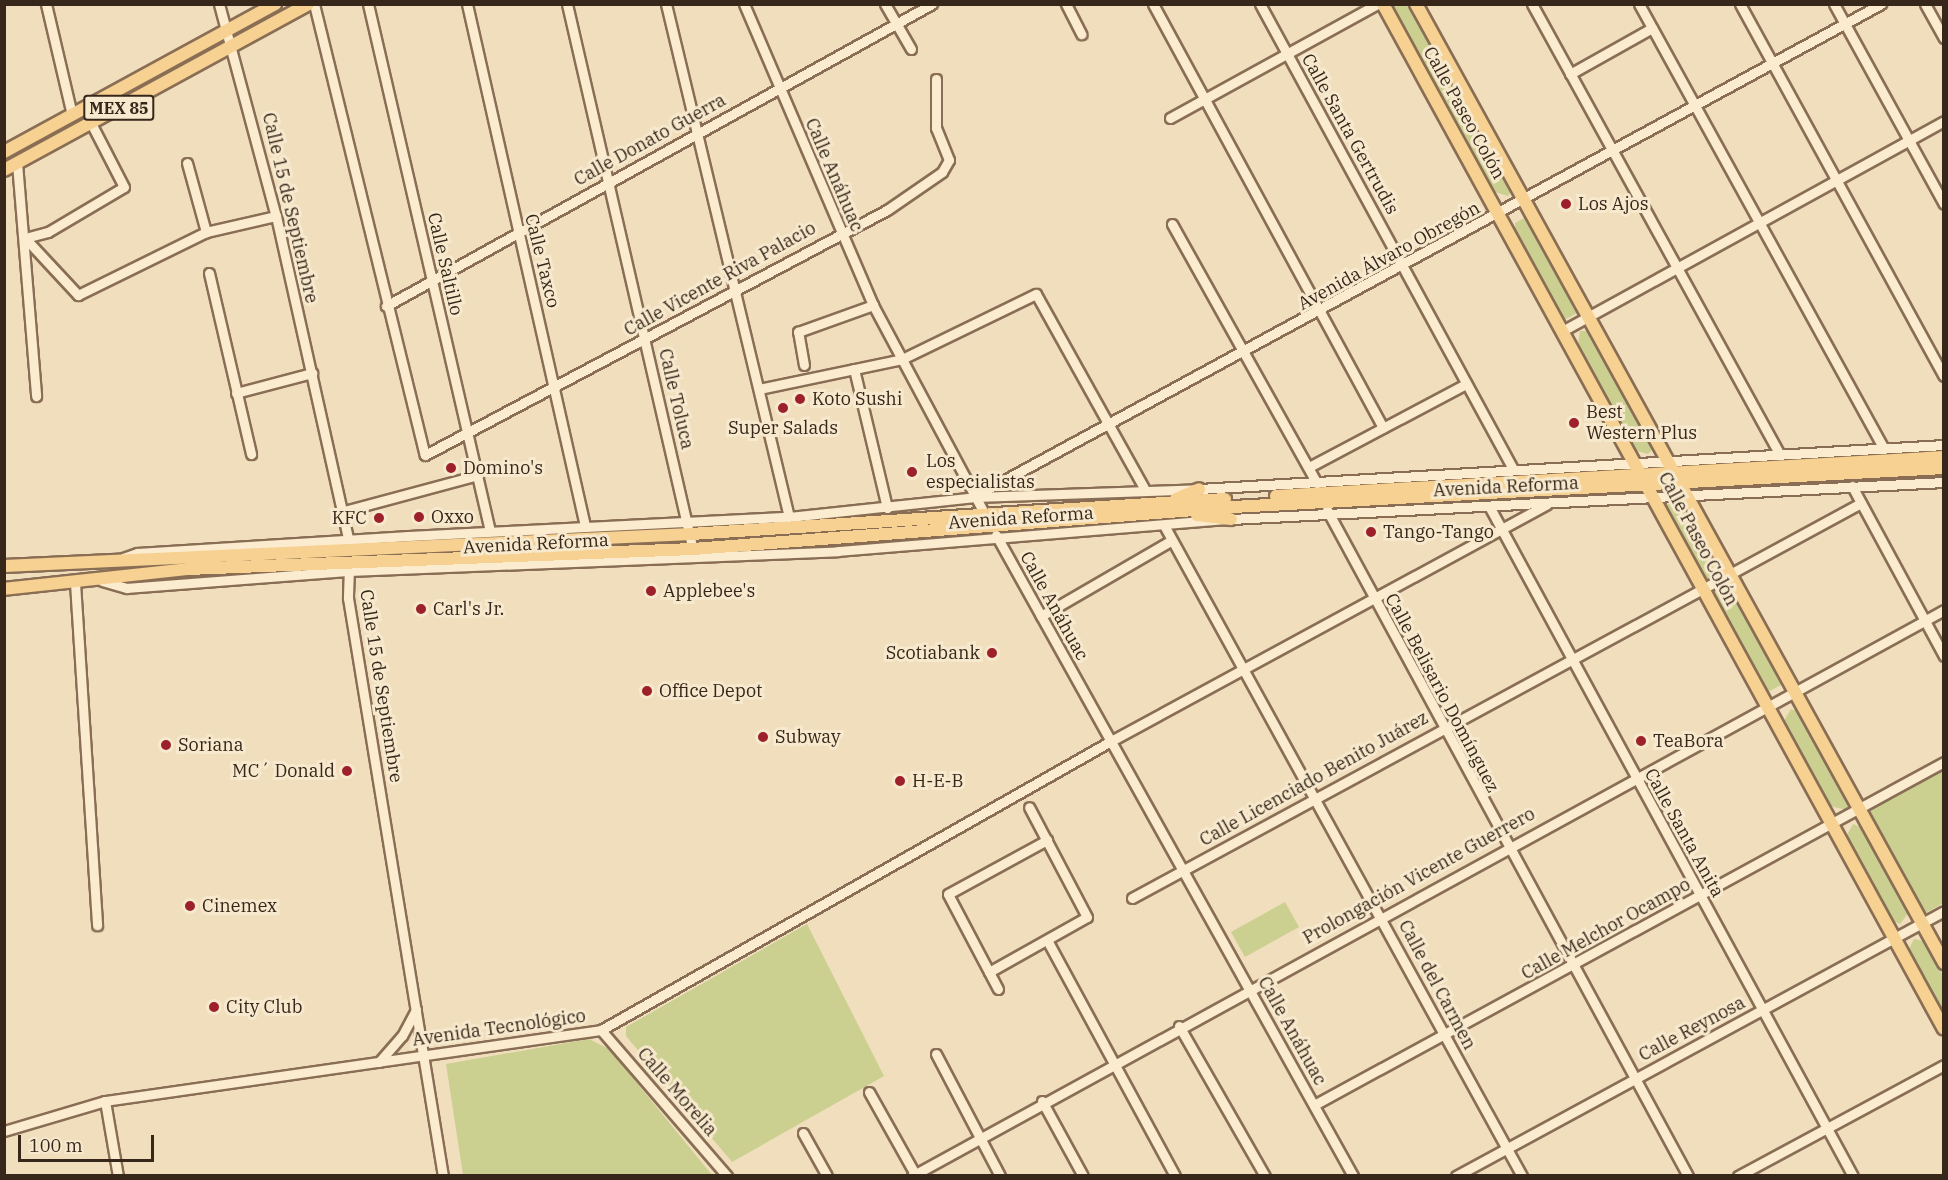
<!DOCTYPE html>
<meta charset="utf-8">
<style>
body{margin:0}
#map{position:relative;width:1948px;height:1180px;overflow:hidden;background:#f0debd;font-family:"IBM Plex Serif",serif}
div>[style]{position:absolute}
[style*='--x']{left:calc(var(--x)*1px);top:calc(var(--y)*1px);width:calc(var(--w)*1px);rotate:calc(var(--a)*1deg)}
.green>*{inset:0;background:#cbcf90}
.roads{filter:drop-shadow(2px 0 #896e55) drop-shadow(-2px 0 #896e55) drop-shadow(0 2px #896e55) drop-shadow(0 -2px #896e55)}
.minor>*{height:9px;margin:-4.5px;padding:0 4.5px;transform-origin:4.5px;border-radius:4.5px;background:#fbecd0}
.major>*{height:12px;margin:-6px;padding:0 6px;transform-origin:6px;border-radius:6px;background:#f7d191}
.dots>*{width:16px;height:16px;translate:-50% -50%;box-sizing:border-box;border:3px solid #f7e9cd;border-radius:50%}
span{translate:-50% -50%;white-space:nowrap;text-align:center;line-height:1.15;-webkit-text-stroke:6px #f7e9cd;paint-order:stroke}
.shield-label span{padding:2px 4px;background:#f7e9cd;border:2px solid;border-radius:4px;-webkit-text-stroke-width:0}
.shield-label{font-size:16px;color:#37271b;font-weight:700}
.street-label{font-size:18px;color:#37271b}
.poi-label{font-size:18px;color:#37271b}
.left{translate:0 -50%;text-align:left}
.right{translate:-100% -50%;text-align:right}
.frame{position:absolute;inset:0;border:6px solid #37271b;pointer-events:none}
.scale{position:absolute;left:18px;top:1135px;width:136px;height:27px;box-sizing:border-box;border:3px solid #37271b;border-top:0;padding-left:8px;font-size:18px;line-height:21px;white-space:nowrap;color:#37271b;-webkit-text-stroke:4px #f7e9cd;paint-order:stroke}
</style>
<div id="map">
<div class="green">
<i style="clip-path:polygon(1411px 5px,1512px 190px,1508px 196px,1495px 192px,1390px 6px)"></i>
<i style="clip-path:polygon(1526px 217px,1581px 311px,1564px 320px,1515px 230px,1515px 223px)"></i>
<i style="clip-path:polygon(1580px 331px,1591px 331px,1654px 448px,1648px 454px,1637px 451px,1578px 344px)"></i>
<i style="clip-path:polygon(1685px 502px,1783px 684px,1766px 693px,1661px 505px)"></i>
<i style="clip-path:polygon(1791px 709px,1801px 713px,1851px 804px,1847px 810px,1830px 806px,1784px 721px)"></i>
<i style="clip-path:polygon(1943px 770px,1943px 903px,1924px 914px,1868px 810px)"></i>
<i style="clip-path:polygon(1853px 824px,1863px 828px,1909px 912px,1900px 924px,1891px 920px,1846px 837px)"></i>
<i style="clip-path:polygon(1285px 902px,1299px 927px,1245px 957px,1231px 932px)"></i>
<i style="clip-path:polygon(807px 924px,884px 1076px,732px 1162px,626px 1036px,626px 1027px)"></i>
<i style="clip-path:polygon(1914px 939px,1924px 941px,1943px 976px,1943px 1016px,1908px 951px)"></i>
<i style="clip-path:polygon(589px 1039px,609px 1049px,712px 1175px,463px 1175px,446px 1064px)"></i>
</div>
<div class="roads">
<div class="minor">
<i style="--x:46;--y:4;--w:114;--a:76.8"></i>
<i style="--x:219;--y:4;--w:220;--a:75"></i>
<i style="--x:276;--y:216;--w:339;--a:77.4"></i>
<i style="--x:314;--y:4;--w:464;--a:76.2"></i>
<i style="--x:425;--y:455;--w:523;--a:-27.94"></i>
<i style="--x:887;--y:210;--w:67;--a:-34.6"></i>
<i style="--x:942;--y:172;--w:14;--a:-60"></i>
<i style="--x:949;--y:160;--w:35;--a:-112"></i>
<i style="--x:936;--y:128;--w:49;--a:-90"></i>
<i style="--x:368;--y:4;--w:541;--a:76.97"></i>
<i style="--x:467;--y:4;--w:535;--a:77.26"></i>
<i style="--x:567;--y:4;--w:565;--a:77.02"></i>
<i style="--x:666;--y:4;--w:528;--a:76.52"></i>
<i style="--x:744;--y:4;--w:327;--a:66.8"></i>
<i style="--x:873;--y:305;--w:244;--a:61.9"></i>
<i style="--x:885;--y:4;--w:52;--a:60"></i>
<i style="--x:1066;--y:4;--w:34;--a:63"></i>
<i style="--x:1153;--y:4;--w:482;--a:61.5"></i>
<i style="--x:1260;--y:4;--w:529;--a:61.45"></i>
<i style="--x:1532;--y:4;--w:515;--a:61.19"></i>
<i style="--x:1639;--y:4;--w:508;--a:61.16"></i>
<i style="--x:1740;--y:4;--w:424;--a:61.3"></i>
<i style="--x:1834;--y:4;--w:228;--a:61.2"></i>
<i style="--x:1925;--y:4;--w:39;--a:61"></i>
<i style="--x:1570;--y:74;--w:94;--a:-29.3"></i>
<i style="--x:1170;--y:118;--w:236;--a:-28.8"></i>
<i style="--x:17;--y:163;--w:234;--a:85.3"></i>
<i style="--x:187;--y:163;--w:72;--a:74.6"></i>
<i style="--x:1172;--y:224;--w:297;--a:60.8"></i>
<i style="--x:25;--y:238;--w:78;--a:47.1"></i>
<i style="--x:78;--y:295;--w:143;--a:-26.2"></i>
<i style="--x:206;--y:232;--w:72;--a:-12.9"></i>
<i style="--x:25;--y:238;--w:24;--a:-15"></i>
<i style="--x:48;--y:232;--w:88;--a:-30.6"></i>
<i style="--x:124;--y:187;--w:72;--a:-117.3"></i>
<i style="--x:209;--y:273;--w:186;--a:76.9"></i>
<i style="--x:386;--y:306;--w:624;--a:-28.95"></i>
<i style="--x:1564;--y:330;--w:434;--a:-28.8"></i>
<i style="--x:804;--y:365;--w:34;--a:-100"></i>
<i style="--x:798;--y:332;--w:80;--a:-19.8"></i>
<i style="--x:854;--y:369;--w:143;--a:76.6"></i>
<i style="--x:759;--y:389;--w:146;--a:-11.8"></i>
<i style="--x:902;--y:359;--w:149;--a:-25.9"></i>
<i style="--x:1036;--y:294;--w:224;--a:60.9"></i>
<i style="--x:236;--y:393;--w:79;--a:-14.7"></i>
<i style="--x:1309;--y:467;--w:178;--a:-27.9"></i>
<i style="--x:1852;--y:486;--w:193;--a:61.6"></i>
<i style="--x:977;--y:495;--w:1029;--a:-28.51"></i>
<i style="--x:1489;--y:506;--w:762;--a:61.49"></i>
<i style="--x:1327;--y:510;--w:758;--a:61.54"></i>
<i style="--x:344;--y:511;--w:139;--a:-15"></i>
<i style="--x:1165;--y:527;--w:741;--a:61.19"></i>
<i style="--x:996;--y:535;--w:734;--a:60.88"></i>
<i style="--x:123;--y:558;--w:15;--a:-20"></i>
<i style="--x:137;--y:553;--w:272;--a:-3.6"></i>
<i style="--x:408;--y:536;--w:381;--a:-2.9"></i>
<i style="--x:789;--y:517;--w:187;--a:-6.1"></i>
<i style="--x:975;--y:497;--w:224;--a:-2"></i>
<i style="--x:1199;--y:489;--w:746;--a:-3.38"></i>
<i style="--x:349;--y:567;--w:31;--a:92"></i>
<i style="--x:348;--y:598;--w:586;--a:80.67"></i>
<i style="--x:102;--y:581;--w:26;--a:16"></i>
<i style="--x:127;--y:588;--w:223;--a:-4.4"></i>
<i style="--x:349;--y:571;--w:489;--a:-2.3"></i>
<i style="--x:838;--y:551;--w:394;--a:-4.7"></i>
<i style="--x:1231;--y:519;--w:714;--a:-2.97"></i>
<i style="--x:75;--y:583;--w:343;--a:86.3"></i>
<i style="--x:1041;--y:616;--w:151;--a:-30.1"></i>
<i style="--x:1132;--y:898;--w:829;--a:-28.45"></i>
<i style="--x:1047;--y:940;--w:268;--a:61.5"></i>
<i style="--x:989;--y:972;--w:112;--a:-29.3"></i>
<i style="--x:1087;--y:917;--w:124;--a:-117.8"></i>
<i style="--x:998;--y:989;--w:107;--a:-117.8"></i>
<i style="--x:948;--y:894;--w:113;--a:-28.6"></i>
<i style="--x:1179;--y:1026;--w:173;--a:60.2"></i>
<i style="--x:601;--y:1030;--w:193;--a:49.2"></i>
<i style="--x:936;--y:1054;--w:138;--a:62.3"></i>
<i style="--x:379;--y:1062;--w:35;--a:-49"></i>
<i style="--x:402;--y:1036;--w:30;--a:-62"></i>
<i style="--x:869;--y:1092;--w:94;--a:60.7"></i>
<i style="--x:105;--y:1101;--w:76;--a:80.2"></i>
<i style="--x:1042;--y:1101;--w:85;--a:61.3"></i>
<i style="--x:1314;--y:1105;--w:717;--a:-28.57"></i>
<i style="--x:4;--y:1131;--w:105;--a:-16.5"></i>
<i style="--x:105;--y:1101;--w:501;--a:-8.15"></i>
<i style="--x:601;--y:1030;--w:586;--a:-29.54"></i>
<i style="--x:1111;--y:741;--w:496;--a:-28.5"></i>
<i style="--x:803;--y:1133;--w:49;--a:60.8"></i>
<i style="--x:912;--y:1176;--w:1177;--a:-28.74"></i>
<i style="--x:1456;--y:1176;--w:555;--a:-28.5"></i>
<i style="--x:1738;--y:1176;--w:234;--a:-28.3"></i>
</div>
<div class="major">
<i style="--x:1383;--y:4;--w:1168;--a:61.31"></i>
<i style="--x:1416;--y:4;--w:1095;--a:61.16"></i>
<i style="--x:4;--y:152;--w:309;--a:-28.6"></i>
<i style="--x:4;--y:170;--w:346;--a:-28.6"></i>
<i style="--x:1276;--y:496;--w:669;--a:-3.34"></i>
<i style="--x:1176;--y:499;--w:25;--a:-23"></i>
<i style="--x:1197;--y:515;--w:34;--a:7"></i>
<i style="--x:4;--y:566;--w:688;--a:-2.67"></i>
<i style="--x:691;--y:534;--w:535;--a:-3.75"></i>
<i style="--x:4;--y:589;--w:185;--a:-6.2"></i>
<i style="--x:188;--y:569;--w:505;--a:-2.27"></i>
<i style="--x:693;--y:549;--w:542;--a:-4.45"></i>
<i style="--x:1233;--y:507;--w:712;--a:-3.14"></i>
</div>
</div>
<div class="dots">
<i style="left:1566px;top:204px;background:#9c212a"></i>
<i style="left:800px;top:399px;background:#9c212a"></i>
<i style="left:783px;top:408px;background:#9c212a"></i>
<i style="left:1574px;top:423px;background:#9c212a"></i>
<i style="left:451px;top:468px;background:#9c212a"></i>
<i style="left:912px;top:472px;background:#9c212a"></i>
<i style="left:419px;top:517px;background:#9c212a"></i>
<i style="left:379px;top:518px;background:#9c212a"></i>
<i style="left:1371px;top:532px;background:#9c212a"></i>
<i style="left:651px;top:591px;background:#9c212a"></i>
<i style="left:421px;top:609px;background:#9c212a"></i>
<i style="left:992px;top:653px;background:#9c212a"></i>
<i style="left:647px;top:691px;background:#9c212a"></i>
<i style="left:763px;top:737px;background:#9c212a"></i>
<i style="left:1641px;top:741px;background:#9c212a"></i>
<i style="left:166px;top:745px;background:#9c212a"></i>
<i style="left:347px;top:771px;background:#9c212a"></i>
<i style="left:900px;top:781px;background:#9c212a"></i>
<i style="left:190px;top:906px;background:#9c212a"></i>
<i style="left:214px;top:1007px;background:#9c212a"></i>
</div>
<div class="shield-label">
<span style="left:119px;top:108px">MEX 85</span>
</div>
<div class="street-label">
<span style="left:1464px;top:113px;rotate:61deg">Calle Paseo Colón</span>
<span style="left:1350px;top:134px;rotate:61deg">Calle Santa Gertrudis</span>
<span style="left:650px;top:140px;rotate:-29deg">Calle Donato Guerra</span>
<span style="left:834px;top:175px;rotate:67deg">Calle Anáhuac</span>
<span style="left:290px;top:208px;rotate:77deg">Calle 15 de Septiembre</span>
<span style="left:1389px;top:256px;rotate:-29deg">Avenida Álvaro Obregón</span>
<span style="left:542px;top:261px;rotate:76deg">Calle Taxco</span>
<span style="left:445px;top:264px;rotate:77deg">Calle Saltillo</span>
<span style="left:720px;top:279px;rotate:-29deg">Calle Vicente Riva Palacio</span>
<span style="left:676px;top:399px;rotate:77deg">Calle Toluca</span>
<span style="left:1506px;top:487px;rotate:-3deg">Avenida Reforma</span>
<span style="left:1021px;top:518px;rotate:-4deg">Avenida Reforma</span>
<span style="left:1698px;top:539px;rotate:62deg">Calle Paseo Colón</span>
<span style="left:536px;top:544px;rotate:-3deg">Avenida Reforma</span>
<span style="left:1054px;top:606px;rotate:61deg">Calle Anáhuac</span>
<span style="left:381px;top:686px;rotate:81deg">Calle 15 de Septiembre</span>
<span style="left:1442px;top:693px;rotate:62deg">Calle Belisario Domínguez</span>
<span style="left:1314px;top:779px;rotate:-29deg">Calle Licenciado Benito Juárez</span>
<span style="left:1684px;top:833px;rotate:61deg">Calle Santa Anita</span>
<span style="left:1419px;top:876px;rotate:-29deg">Prolongación Vicente Guerrero</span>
<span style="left:1606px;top:929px;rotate:-29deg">Calle Melchor Ocampo</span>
<span style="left:1437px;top:985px;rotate:62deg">Calle del Carmen</span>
<span style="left:499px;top:1028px;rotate:-8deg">Avenida Tecnológico</span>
<span style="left:1692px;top:1029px;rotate:-28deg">Calle Reynosa</span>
<span style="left:1292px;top:1031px;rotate:61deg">Calle Anáhuac</span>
<span style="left:677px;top:1092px;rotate:49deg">Calle Morelia</span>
</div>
<div class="poi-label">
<span class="left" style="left:1578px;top:204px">Los Ajos</span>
<span class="left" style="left:812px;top:399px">Koto Sushi</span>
<span class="left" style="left:1586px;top:423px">Best<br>Western Plus</span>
<span style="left:783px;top:428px">Super Salads</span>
<span class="left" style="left:926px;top:472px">Los<br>especialistas</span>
<span class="left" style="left:463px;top:468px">Domino's</span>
<span class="left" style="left:431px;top:517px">Oxxo</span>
<span class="right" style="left:367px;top:518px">KFC</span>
<span class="left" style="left:1383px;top:532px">Tango-Tango</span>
<span class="left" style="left:663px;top:591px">Applebee's</span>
<span class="left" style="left:433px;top:609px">Carl's Jr.</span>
<span class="right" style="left:980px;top:653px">Scotiabank</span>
<span class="left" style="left:659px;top:691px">Office Depot</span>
<span class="left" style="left:775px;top:737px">Subway</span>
<span class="left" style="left:1653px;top:741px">TeaBora</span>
<span class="left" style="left:178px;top:745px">Soriana</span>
<span class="right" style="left:335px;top:771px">MC´ Donald</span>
<span class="left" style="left:912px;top:781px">H-E-B</span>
<span class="left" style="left:202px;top:906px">Cinemex</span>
<span class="left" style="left:226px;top:1007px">City Club</span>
</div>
<div class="frame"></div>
<div class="scale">100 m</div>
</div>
